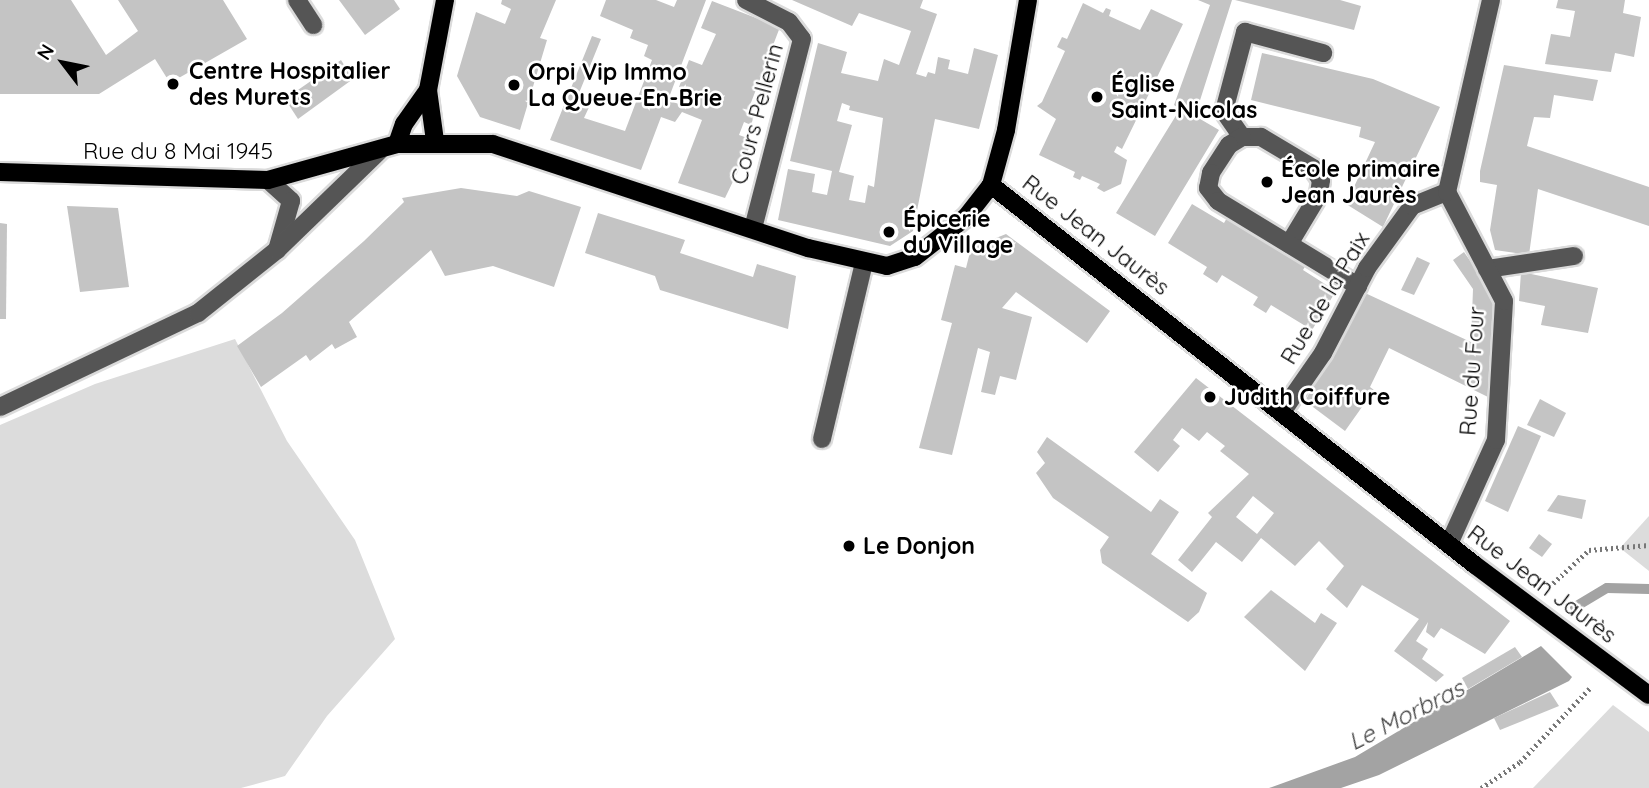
<!DOCTYPE html>
<meta charset="utf-8">
<style>
body{margin:0}
#map{position:relative;width:1649px;height:788px;overflow:hidden;background:#fff;font-family:Quicksand,sans-serif}
div>[style]{position:absolute}
[style*='--x']{left:calc(var(--x)*1px);top:calc(var(--y)*1px);width:calc(var(--w)*1px);rotate:calc(var(--a)*1deg)}
.green>*{inset:0;background:#dcdcdc}
.water>*{inset:0;background:#a3a3a3}
.stream>*{height:10px;margin:-5px;padding:0 5px;transform-origin:5px;border-radius:5px;background:#a3a3a3}
.building>*{inset:0;background:#c4c4c4}
.path>*{height:4.5px;margin-top:-2.25px;transform-origin:0;background:repeating-linear-gradient(90deg,#777 0 2px,transparent 0 5.5px)}
.roads{filter:drop-shadow(2px 0 #dbdbdb) drop-shadow(-2px 0 #dbdbdb) drop-shadow(0 2px #dbdbdb) drop-shadow(0 -2px #dbdbdb)}
.minor>*{height:18px;margin:-9px;padding:0 9px;transform-origin:9px;border-radius:9px;background:#555}
.major>*{height:18px;margin:-9px;padding:0 9px;transform-origin:9px;border-radius:9px;background:#000}
.dots>*{width:19px;height:19px;translate:-50% -50%;box-sizing:border-box;border:4px solid #fff;border-radius:50%}
span{translate:-50% -50%;white-space:nowrap;text-align:center;line-height:1.15;-webkit-text-stroke:5px #fff;paint-order:stroke}
.poi-label{font-size:23px;color:#000;font-weight:700}
.left{translate:0 -50%;text-align:left}
.street-label{font-size:23px;color:#000}
.water-label{font-size:24px;color:#444;font-style:italic}
.north{position:absolute;left:28px;top:28px;width:70px;height:70px;-webkit-text-stroke:5px #fff;paint-order:stroke;rotate:302deg;font-size:19px;font-weight:700;line-height:28px;text-align:center;color:#000}
.north::after{content:'';display:block;margin:auto;width:24px;height:32px;background:#000;clip-path:polygon(50% 0,100% 100%,50% 72%,0 100%)}
</style>
<div id="map">
<div class="green">
<i style="clip-path:polygon(235px 339px,287px 441px,355px 540px,395px 639px,327px 716px,285px 776px,241px 788px,0 788px,0 425px,95px 384px)"></i>
<i style="clip-path:polygon(1649px 516px,1649px 571px,1620px 548px)"></i>
<i style="clip-path:polygon(1613px 705px,1649px 732px,1649px 788px,1533px 788px)"></i>
</div>
<div class="water">
<i style="clip-path:polygon(1541px 646px,1572px 677px,1569px 681px,1379px 775px,1341px 788px,1269px 788px,1355px 757px)"></i>
</div>
<div class="stream">
<i style="--x:1575;--y:607;--w:37;--a:-31"></i>
<i style="--x:1607;--y:588;--w:42;--a:1.4"></i>
</div>
<div class="building">
<i style="clip-path:polygon(0 0,71px 0,106px 55px,138px 31px,118px 0,223px 0,247px 39px,170px 83px,155px 59px,99px 94px,0 94px)"></i>
<i style="clip-path:polygon(339px 0,394px 0,400px 9px,365px 35px)"></i>
<i style="clip-path:polygon(502px 0,556px 0,540px 38px,547px 40px,520px 130px,480px 117px,457px 76px,476px 12px,505px 24px,511px 9px,501px 4px)"></i>
<i style="clip-path:polygon(606px 0,656px 0,674px 7px,677px 0,706px 0,668px 100px,684px 106px,690px 91px,679px 87px,689px 60px,702px 65px,716px 34px,701px 28px,712px 1px,780px 27px,747px 113px,754px 116px,751px 125px,744px 122px,739px 135px,753px 140px,725px 198px,678px 183px,702px 120px,682px 112px,675px 122px,661px 117px,641px 170px,550px 140px,592px 36px,601px 39px,577px 98px,591px 103px,584px 118px,625px 131px,652px 60px,644px 56px,648px 45px,630px 38px,633px 30px,600px 16px)"></i>
<i style="clip-path:polygon(evenodd,792px 0,923px 0,920px 8px,937px 14px,916px 74px,926px 77px,928px 72px,935px 74px,938px 57px,950px 60px,948px 69px,968px 74px,974px 48px,998px 55px,979px 129px,935px 119px,913px 231px,890px 246px,778px 220px,788px 169px,815px 174px,812px 192px,827px 195px,832px 171px,790px 161px,818px 43px,847px 52px,841px 73px,878px 81px,884px 59px,899px 65px,911px 31px,859px 13px,852px 26px,792px 0,842px 103px,850px 106px,849px 110px,883px 118px,874px 187px,868px 185px,865px 203px,849px 200px,854px 176px,839px 172px,852px 125px,837px 121px,842px 103px)"></i>
<i style="clip-path:polygon(1198px 0,1232px 0,1195px 116px,1219px 130px,1155px 236px,1116px 213px,1180px 109px,1174px 105px,1210px 5px)"></i>
<i style="clip-path:polygon(1235px 0,1340px 0,1361px 6px,1354px 30px)"></i>
<i style="clip-path:polygon(1558px 0,1625px 0,1623px 13px,1641px 17px,1634px 57px,1615px 53px,1611px 72px,1545px 64px,1551px 34px,1570px 37px,1575px 11px,1556px 8px)"></i>
<i style="clip-path:polygon(1083px 3px,1103px 13px,1106px 8px,1111px 10px,1109px 16px,1140px 30px,1151px 9px,1183px 24px,1122px 149px,1117px 146px,1114px 152px,1127px 160px,1121px 184px,1104px 192px,1097px 188px,1100px 184px,1082px 176px,1080px 180px,1073px 177px,1075px 172px,1039px 155px,1056px 119px,1037px 106px,1042px 102px,1065px 51px,1057px 47px,1062px 37px,1067px 39px)"></i>
<i style="clip-path:polygon(1262px 53px,1373px 79px,1440px 107px,1383px 227px,1346px 204px,1375px 142px,1359px 137px,1361px 127px,1251px 100px)"></i>
<i style="clip-path:polygon(341px 60px,353px 79px,298px 119px,285px 99px)"></i>
<i style="clip-path:polygon(1504px 65px,1598px 80px,1593px 101px,1554px 95px,1550px 118px,1534px 117px,1527px 146px,1649px 187px,1649px 226px,1538px 189px,1529px 255px,1495px 250px,1490px 230px,1497px 185px,1480px 182px,1480px 171px)"></i>
<i style="clip-path:polygon(461px 188px,517px 196px,529px 191px,581px 207px,554px 287px,493px 266px,445px 276px,431px 250px,349px 322px,357px 337px,335px 349px,332px 344px,310px 361px,306px 355px,261px 387px,237px 346px,282px 313px,364px 241px,404px 202px,402px 198px)"></i>
<i style="clip-path:polygon(1192px 204px,1224px 223px,1228px 216px,1307px 263px,1303px 270px,1336px 291px,1312px 330px,1271px 305px,1266px 313px,1253px 305px,1258px 297px,1222px 275px,1217px 283px,1203px 274px,1207px 267px,1168px 243px)"></i>
<i style="clip-path:polygon(67px 206px,118px 208px,129px 287px,80px 292px)"></i>
<i style="clip-path:polygon(598px 213px,685px 240px,680px 253px,753px 277px,757px 264px,796px 276px,788px 329px,660px 290px,655px 276px,585px 253px)"></i>
<i style="clip-path:polygon(0 223px,7px 224px,6px 319px,0 319px)"></i>
<i style="clip-path:polygon(1006px 234px,1110px 311px,1087px 343px,1016px 292px,1002px 308px,1032px 317px,1016px 380px,1000px 376px,995px 395px,981px 392px,990px 352px,978px 348px,952px 455px,919px 448px,952px 323px,941px 320px,955px 265px,966px 268px,971px 248px)"></i>
<i style="clip-path:polygon(1464px 252px,1494px 295px,1488px 397px,1389px 348px,1370px 387px,1374px 390px,1345px 431px,1305px 401px,1365px 293px,1471px 342px,1473px 289px,1453px 260px)"></i>
<i style="clip-path:polygon(1417px 257px,1430px 263px,1414px 295px,1401px 290px)"></i>
<i style="clip-path:polygon(1521px 272px,1598px 288px,1588px 333px,1541px 325px,1545px 306px,1519px 301px)"></i>
<i style="clip-path:polygon(evenodd,1196px 378px,1510px 621px,1485px 654px,1441px 628px,1434px 638px,1426px 632px,1428px 622px,1416px 641px,1428px 649px,1422px 659px,1444px 675px,1436px 682px,1394px 651px,1419px 619px,1362px 585px,1347px 608px,1326px 589px,1344px 566px,1319px 541px,1295px 566px,1261px 538px,1242px 562px,1216px 542px,1192px 572px,1178px 560px,1212px 517px,1208px 513px,1249px 474px,1220px 451px,1225px 446px,1207px 432px,1199px 441px,1182px 428px,1173px 440px,1180px 446px,1158px 472px,1134px 452px,1196px 378px,1253px 496px,1274px 513px,1257px 534px,1236px 517px,1253px 496px)"></i>
<i style="clip-path:polygon(1540px 399px,1566px 413px,1554px 437px,1527px 425px)"></i>
<i style="clip-path:polygon(1518px 426px,1541px 436px,1508px 512px,1485px 501px)"></i>
<i style="clip-path:polygon(1047px 437px,1151px 512px,1160px 499px,1179px 512px,1151px 554px,1207px 593px,1199px 612px,1188px 622px,1102px 563px,1100px 550px,1109px 537px,1053px 498px,1036px 473px,1045px 463px,1037px 452px)"></i>
<i style="clip-path:polygon(1558px 495px,1586px 500px,1582px 519px,1547px 511px)"></i>
<i style="clip-path:polygon(1539px 534px,1552px 544px,1542px 557px,1529px 548px)"></i>
<i style="clip-path:polygon(1271px 590px,1315px 623px,1321px 613px,1337px 623px,1305px 671px,1244px 617px)"></i>
<i style="clip-path:polygon(1515px 647px,1522px 657px,1468px 689px,1462px 678px)"></i>
<i style="clip-path:polygon(1550px 692px,1559px 706px,1500px 730px,1494px 718px)"></i>
</div>
<div class="path">
<i style="--x:1549;--y:587;--w:54;--a:-42.8"></i>
<i style="--x:1589;--y:550;--w:60;--a:-4.8"></i>
<i style="--x:1481;--y:788;--w:47;--a:-33.7"></i>
<i style="--x:1520;--y:762;--w:103;--a:-46.6"></i>
</div>
<div class="roads">
<div class="minor">
<i style="--x:297;--y:0;--w:30;--a:57"></i>
<i style="--x:746;--y:0;--w:48;--a:27.1"></i>
<i style="--x:789;--y:22;--w:21;--a:53"></i>
<i style="--x:802;--y:39;--w:195;--a:104.5"></i>
<i style="--x:1242;--y:137;--w:32;--a:-125"></i>
<i style="--x:1224;--y:111;--w:82;--a:-75.1"></i>
<i style="--x:1245;--y:32;--w:81;--a:15.1"></i>
<i style="--x:268;--y:180;--w:31;--a:42"></i>
<i style="--x:291;--y:201;--w:51;--a:105.9"></i>
<i style="--x:1289;--y:244;--w:58;--a:-59"></i>
<i style="--x:1319;--y:194;--w:14;--a:-82"></i>
<i style="--x:1321;--y:180;--w:14;--a:-124"></i>
<i style="--x:1313;--y:168;--w:61;--a:-149.2"></i>
<i style="--x:1261;--y:137;--w:19;--a:180"></i>
<i style="--x:1242;--y:137;--w:15;--a:148"></i>
<i style="--x:1229;--y:145;--w:33;--a:123"></i>
<i style="--x:1211;--y:173;--w:15;--a:101"></i>
<i style="--x:1208;--y:188;--w:16;--a:52"></i>
<i style="--x:1218;--y:201;--w:164;--a:31.3"></i>
<i style="--x:1487;--y:269;--w:88;--a:-8.5"></i>
<i style="--x:0;--y:407;--w:219;--a:-25.4"></i>
<i style="--x:198;--y:313;--w:101;--a:-38.6"></i>
<i style="--x:277;--y:250;--w:142;--a:-44.1"></i>
<i style="--x:1282;--y:412;--w:72;--a:-55.2"></i>
<i style="--x:1323;--y:353;--w:96;--a:-62.6"></i>
<i style="--x:1367;--y:268;--w:77;--a:-54"></i>
<i style="--x:1412;--y:206;--w:38;--a:-22"></i>
<i style="--x:822;--y:439;--w:181;--a:-76.6"></i>
<i style="--x:1449;--y:544;--w:114;--a:-65.7"></i>
<i style="--x:1496;--y:440;--w:139;--a:-86.7"></i>
<i style="--x:1504;--y:301;--w:123;--a:-117.6"></i>
<i style="--x:1447;--y:192;--w:197;--a:-77.1"></i>
</div>
<div class="major">
<i style="--x:435;--y:141;--w:51;--a:-97.8"></i>
<i style="--x:428;--y:90;--w:92;--a:-79.3"></i>
<i style="--x:397;--y:144;--w:21;--a:-71"></i>
<i style="--x:404;--y:124;--w:42;--a:-54.8"></i>
<i style="--x:0;--y:172;--w:268;--a:1.7"></i>
<i style="--x:268;--y:180;--w:134;--a:-15.6"></i>
<i style="--x:397;--y:144;--w:96;--a:0"></i>
<i style="--x:493;--y:144;--w:332;--a:18.3"></i>
<i style="--x:808;--y:248;--w:81;--a:12.8"></i>
<i style="--x:887;--y:266;--w:29;--a:-18"></i>
<i style="--x:915;--y:257;--w:65;--a:-38.1"></i>
<i style="--x:966;--y:217;--w:41;--a:-52"></i>
<i style="--x:991;--y:185;--w:57;--a:-74.7"></i>
<i style="--x:1006;--y:130;--w:132;--a:-80.4"></i>
<i style="--x:991;--y:185;--w:615;--a:38.14"></i>
<i style="--x:1475;--y:565;--w:217;--a:36.8"></i>
</div>
</div>
<div class="dots">
<i style="left:173px;top:84px;background:#000"></i>
<i style="left:514px;top:85px;background:#000"></i>
<i style="left:1097px;top:97px;background:#000"></i>
<i style="left:1267px;top:182px;background:#000"></i>
<i style="left:889px;top:232px;background:#000"></i>
<i style="left:1210px;top:397px;background:#000"></i>
<i style="left:849px;top:546px;background:#000"></i>
</div>
<div class="poi-label">
<span class="left" style="left:189px;top:84px">Centre Hospitalier<br>des Murets</span>
<span class="left" style="left:528px;top:85px">Orpi Vip Immo<br>La Queue-En-Brie</span>
<span class="left" style="left:1111px;top:97px">Église<br>Saint-Nicolas</span>
<span class="left" style="left:1281px;top:182px">École primaire<br>Jean Jaurès</span>
<span class="left" style="left:903px;top:232px">Épicerie<br>du Village</span>
<span class="left" style="left:1224px;top:397px">Judith Coiffure</span>
<span class="left" style="left:863px;top:546px">Le Donjon</span>
</div>
<div class="street-label">
<span style="left:757px;top:114px;rotate:-75deg">Cours Pellerin</span>
<span style="left:178px;top:151px">Rue du 8 Mai 1945</span>
<span style="left:1096px;top:235px;rotate:38deg">Rue Jean Jaurès</span>
<span style="left:1325px;top:298px;rotate:-59deg">Rue de la Paix</span>
<span style="left:1472px;top:371px;rotate:-86deg">Rue du Four</span>
<span style="left:1542px;top:584px;rotate:37deg">Rue Jean Jaurès</span>
</div>
<div class="water-label">
<span style="left:1406px;top:715px;rotate:-27deg">Le Morbras</span>
</div>
<div class="north">N</div>
</div>
